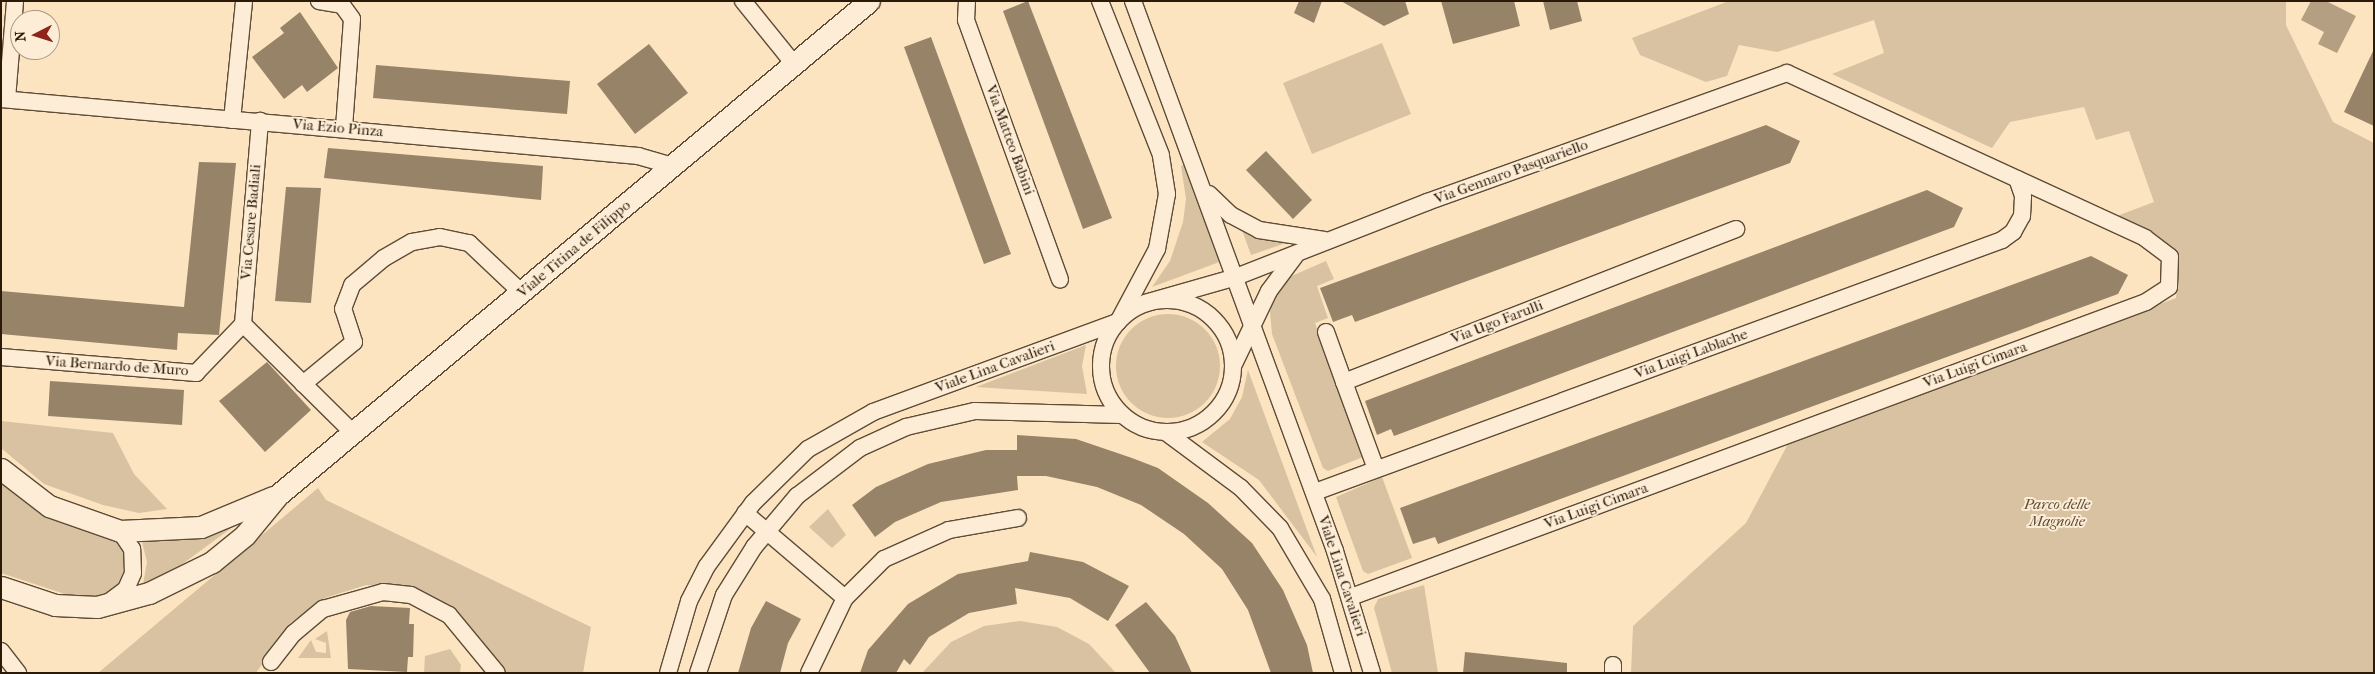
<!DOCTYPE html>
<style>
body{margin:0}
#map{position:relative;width:2375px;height:674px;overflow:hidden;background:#fce4c1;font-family:"IM FELL French Canon",serif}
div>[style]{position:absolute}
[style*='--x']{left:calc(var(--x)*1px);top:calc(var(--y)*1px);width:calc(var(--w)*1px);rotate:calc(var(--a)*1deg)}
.green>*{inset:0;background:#d8c2a1}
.round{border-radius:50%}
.water>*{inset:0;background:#b59f82}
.building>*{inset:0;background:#978368}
.roads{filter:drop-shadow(1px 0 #5e4c36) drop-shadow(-1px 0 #5e4c36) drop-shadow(0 1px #5e4c36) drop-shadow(0 -1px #5e4c36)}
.minor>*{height:16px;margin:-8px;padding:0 8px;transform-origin:8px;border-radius:8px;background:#fdedd7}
.minor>.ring{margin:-8px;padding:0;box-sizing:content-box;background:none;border:16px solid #fdedd7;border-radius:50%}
.tertiary>*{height:21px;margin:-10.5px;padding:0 10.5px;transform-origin:10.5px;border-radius:10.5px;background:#fdedd7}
span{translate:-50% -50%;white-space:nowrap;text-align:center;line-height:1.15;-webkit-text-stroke:4px #fdedd7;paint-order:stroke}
.street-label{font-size:15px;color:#2a1a07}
.park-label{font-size:15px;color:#5e4c35;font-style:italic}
.frame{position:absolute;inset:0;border:2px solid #2a1a07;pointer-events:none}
.north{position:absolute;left:10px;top:10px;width:50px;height:50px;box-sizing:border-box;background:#fdedd7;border:1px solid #a99984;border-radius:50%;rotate:265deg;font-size:14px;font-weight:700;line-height:20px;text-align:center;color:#2a1a07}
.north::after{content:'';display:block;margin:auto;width:18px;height:22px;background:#8f2418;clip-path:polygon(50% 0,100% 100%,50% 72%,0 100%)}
</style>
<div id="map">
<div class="green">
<i style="clip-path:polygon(1729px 1px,2286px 1px,2286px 25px,2333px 122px,2374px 143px,2374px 673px,1631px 673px,1633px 626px,1746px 523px,1788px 444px,2176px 298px,2179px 267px,2169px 245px,2117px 216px,2154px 202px,2129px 131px,2096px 140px,2084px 107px,2010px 122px,1992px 148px,1832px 74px,1884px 53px,1874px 20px,1777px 52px,1739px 45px,1727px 76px,1706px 82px,1640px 55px,1632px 38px)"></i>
<i style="clip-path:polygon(1382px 43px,1411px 114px,1312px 154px,1283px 83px)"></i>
<i style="clip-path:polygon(1185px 164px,1222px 261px,1152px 287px,1170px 261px,1183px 222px,1186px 199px,1181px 166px)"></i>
<i style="clip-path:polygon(1241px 227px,1289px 242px,1251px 255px)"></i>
<i style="clip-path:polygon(1326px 261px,1334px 279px,1317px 286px,1328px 318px,1315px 323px,1363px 457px,1328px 471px,1323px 468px,1272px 334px,1270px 312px,1273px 297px,1287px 278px)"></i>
<i class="round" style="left:1116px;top:314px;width:104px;height:104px"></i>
<i style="clip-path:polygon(1086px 345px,1082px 366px,1087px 394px,976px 387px)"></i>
<i style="clip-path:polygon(1248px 370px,1317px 557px,1259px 480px,1202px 442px,1230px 419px,1242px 397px)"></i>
<i style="clip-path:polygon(1px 421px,113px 433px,134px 474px,167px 509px,139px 513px,103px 505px,44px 484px,1px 448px)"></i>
<i style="clip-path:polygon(1px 474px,109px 531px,125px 549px,125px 568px,117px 586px,107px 594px,77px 598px,1px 573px)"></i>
<i style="clip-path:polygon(1382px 477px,1412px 558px,1368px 574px,1363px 571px,1336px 497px)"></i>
<i style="clip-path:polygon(318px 488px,326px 500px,591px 627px,583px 673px,504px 673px,461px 616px,417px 590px,366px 585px,325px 598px,290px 623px,256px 673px,98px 673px)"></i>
<i style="clip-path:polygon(828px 509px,846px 535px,832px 548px,809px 527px)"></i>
<i style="clip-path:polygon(245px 518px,177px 568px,143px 584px,147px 562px,141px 538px)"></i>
<i style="clip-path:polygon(1424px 585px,1438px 673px,1392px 673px,1374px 608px,1378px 599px)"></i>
<i style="clip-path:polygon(1020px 621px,1057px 627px,1089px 644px,1116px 673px,922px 673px,951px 642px,984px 626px)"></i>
<i style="clip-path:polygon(327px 631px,331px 658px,298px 658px,311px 640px,316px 652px,326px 653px,326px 643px,315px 639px)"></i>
<i style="clip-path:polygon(450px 649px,461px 665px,460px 673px,424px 673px,425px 656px)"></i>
</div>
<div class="water">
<i style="clip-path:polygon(2311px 1px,2326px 1px,2356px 16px,2337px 53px,2318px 44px,2324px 32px,2301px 20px)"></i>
</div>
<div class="building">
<i style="clip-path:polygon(1028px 1px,1112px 218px,1083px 229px,1003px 11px)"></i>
<i style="clip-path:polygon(1299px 1px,1322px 1px,1314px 23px,1294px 13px)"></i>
<i style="clip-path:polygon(1341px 1px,1405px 1px,1409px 14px,1384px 26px)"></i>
<i style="clip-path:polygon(1441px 1px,1514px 1px,1520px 26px,1453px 44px)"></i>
<i style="clip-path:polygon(1543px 1px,1577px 1px,1582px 21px,1550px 30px)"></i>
<i style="clip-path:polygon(300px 12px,338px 68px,307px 92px,302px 85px,284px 99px,252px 57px,284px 33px,280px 28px)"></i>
<i style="clip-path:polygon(931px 37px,1011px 254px,984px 264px,904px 47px)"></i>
<i style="clip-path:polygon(649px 44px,688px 93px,635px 134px,597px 84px)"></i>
<i style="clip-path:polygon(2374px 49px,2374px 126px,2344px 112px)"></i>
<i style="clip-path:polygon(376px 65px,570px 81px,567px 114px,373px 98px)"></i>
<i style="clip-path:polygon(1766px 125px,1800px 141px,1790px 163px,1355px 322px,1352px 315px,1333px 322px,1320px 288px)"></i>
<i style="clip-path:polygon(328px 148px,543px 166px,541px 200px,324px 178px)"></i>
<i style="clip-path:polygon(1266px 151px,1312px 200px,1293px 219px,1246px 170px)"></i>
<i style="clip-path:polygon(199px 162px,236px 163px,219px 335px,178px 333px,177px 350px,1px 334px,1px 291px,184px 307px)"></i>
<i style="clip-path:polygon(286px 187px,321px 188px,311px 303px,275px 301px)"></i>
<i style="clip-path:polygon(1927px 190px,1963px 208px,1954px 227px,1394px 436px,1391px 429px,1377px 435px,1365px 401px)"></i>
<i style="clip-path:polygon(2091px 256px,2128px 275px,2118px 294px,1438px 544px,1435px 537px,1413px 544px,1400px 508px)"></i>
<i style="clip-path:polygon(267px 362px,311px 410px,265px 452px,219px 401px)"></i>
<i style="clip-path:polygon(50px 381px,184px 390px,182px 425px,48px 416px)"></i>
<i style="clip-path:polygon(1017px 435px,1076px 439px,1132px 458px,1158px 468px,1208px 503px,1252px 543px,1283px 590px,1307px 645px,1313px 673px,1271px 673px,1248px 610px,1222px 569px,1184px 534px,1141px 505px,1097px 487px,1046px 476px,1017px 476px,1018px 490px,941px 502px,895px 522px,875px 537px,852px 505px,876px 487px,928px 464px,986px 450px,1017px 450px)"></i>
<i style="clip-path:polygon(1030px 552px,1083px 562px,1129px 586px,1108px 621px,1070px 598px,1015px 588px,1017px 604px,969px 613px,929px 637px,910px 665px,904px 659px,896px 673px,860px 673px,868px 650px,908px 604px,958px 574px,1028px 561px)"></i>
<i style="clip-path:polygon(766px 601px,801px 619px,788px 643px,780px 673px,738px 673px,751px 628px)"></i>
<i style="clip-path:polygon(1146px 602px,1175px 636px,1192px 673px,1150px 673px,1115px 625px)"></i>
<i style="clip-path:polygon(371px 606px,410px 608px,409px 624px,414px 624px,413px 657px,408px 657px,407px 672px,348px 669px,346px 620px,350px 612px)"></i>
<i style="clip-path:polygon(1465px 652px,1567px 663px,1567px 673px,1463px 673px)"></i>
</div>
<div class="roads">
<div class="minor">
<i style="--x:319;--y:1;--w:23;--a:10"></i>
<i style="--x:342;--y:5;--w:17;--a:54"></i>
<i style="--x:352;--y:19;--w:110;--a:94.2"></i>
<i style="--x:743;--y:1;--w:81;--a:51"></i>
<i style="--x:967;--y:1;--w:19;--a:93"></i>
<i style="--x:966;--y:20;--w:276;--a:70.1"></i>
<i style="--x:1133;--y:1;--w:586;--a:69.83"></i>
<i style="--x:1335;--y:551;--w:127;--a:73.1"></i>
<i style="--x:1;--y:99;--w:640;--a:5.11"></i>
<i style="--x:638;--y:156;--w:36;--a:16"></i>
<i style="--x:7;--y:99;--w:98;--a:-85.3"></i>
<i style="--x:232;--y:120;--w:120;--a:-84.2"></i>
<i style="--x:1209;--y:194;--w:30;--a:44"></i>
<i style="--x:1231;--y:215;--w:32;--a:28"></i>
<i style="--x:1259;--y:230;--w:66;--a:8.7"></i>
<i class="ring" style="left:1101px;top:300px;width:116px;height:116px"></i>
<i style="--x:1145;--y:303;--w:95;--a:-15.9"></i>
<i style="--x:1236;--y:277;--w:205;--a:-21.4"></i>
<i style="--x:1427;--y:202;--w:382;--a:-19.7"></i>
<i style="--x:1787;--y:73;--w:394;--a:24.7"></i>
<i style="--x:2145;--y:238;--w:31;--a:37"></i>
<i style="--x:2170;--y:257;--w:30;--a:92"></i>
<i style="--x:2169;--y:287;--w:27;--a:147"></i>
<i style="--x:2146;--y:302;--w:848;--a:159.64"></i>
<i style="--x:243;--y:324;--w:204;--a:-85.2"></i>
<i style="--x:243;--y:324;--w:156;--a:44.7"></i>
<i style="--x:1326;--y:332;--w:53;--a:70.2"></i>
<i style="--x:1;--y:357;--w:196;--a:4.7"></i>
<i style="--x:196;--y:373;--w:68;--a:-46.2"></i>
<i style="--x:1234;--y:364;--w:81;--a:-64.4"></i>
<i style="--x:1269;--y:291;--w:44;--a:-53.4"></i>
<i style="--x:303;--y:384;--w:66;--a:-39.5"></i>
<i style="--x:354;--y:342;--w:35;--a:-108"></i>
<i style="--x:343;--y:309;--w:26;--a:-69"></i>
<i style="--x:352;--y:285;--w:42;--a:-40.2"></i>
<i style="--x:384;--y:258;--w:32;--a:-30"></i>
<i style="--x:412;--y:242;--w:28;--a:-10"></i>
<i style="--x:440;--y:237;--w:30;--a:12"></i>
<i style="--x:469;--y:243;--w:73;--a:43.3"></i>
<i style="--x:1167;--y:433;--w:92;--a:36.6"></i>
<i style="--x:1241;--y:488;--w:56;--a:45.7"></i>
<i style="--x:1280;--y:528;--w:82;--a:59.4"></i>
<i style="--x:1322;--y:599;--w:77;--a:74.2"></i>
<i style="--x:1376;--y:469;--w:93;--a:-110.2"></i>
<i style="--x:1344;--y:382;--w:421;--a:-21.3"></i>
<i style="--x:1315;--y:492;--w:732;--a:-20.14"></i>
<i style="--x:2002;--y:240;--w:14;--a:-36"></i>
<i style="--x:2013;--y:232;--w:18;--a:-61"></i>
<i style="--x:2022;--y:216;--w:20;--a:-87"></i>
<i style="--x:2023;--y:196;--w:18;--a:-109"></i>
<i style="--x:745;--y:513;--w:131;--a:40.4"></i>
<i style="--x:109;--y:602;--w:21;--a:-37"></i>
<i style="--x:126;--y:589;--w:17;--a:-66"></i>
<i style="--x:133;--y:573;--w:24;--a:-92"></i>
<i style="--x:132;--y:549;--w:22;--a:-124"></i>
<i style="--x:1;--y:651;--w:28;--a:52"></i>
<i style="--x:271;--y:662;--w:37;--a:-52"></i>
<i style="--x:294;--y:633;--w:38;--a:-40"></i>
<i style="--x:323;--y:609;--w:62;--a:-15.8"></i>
<i style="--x:383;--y:592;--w:28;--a:6"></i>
<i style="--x:411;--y:595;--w:43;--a:27.8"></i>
<i style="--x:449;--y:615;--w:75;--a:50.4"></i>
<i style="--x:668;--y:673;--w:75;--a:-73.7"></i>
<i style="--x:689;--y:601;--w:39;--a:-63"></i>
<i style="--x:707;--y:566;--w:78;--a:-53.9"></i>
<i style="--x:753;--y:503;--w:77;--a:-44.5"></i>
<i style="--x:808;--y:449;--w:75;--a:-29.6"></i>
<i style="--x:873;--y:412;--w:261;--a:-20.2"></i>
<i style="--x:1118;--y:322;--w:83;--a:-61.9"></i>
<i style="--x:1157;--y:249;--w:56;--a:-79.7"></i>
<i style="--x:1167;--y:194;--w:39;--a:-99"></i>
<i style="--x:1161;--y:155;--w:166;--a:-111.6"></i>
<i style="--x:698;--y:673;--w:82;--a:-71.6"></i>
<i style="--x:724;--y:595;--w:57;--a:-58"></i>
<i style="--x:754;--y:547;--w:67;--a:-49.9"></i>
<i style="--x:797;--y:496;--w:79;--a:-37.3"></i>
<i style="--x:860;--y:448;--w:51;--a:-24.5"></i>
<i style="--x:906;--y:427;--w:71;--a:-13.1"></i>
<i style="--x:975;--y:411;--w:147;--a:1.6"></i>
<i style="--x:809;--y:673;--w:83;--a:-64.4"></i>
<i style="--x:845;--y:598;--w:55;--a:-45"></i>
<i style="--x:884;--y:559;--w:71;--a:-24"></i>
<i style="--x:949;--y:530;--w:70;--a:-9.9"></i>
<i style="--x:1613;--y:673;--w:8;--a:-90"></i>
</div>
<div class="tertiary">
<i style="--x:1;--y:469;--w:61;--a:37.6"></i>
<i style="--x:49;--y:506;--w:75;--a:19.4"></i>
<i style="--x:120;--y:531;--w:81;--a:-2.8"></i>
<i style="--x:201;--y:527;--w:78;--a:-22.6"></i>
<i style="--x:1;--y:587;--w:57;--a:18.4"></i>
<i style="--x:55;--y:605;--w:42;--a:2.7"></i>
<i style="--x:97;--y:607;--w:54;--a:-15.1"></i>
<i style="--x:149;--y:593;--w:70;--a:-26.2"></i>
<i style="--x:212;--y:562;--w:43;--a:-39.3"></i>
<i style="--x:245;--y:535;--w:52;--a:-50.5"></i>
<i style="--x:278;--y:495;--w:770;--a:-39.89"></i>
</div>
</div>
<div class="street-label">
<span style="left:338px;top:128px;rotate:5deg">Via Ezio Pinza</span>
<span style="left:1010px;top:140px;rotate:70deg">Via Matteo Babini</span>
<span style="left:1511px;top:172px;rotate:-20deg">Via Gennaro Pasquariello</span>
<span style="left:251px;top:222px;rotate:-85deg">Via Cesare Badiali</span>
<span style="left:574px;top:249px;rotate:-40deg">Viale Titina de Filippo</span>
<span style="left:1497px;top:322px;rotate:-21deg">Via Ugo Farulli</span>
<span style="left:1691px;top:354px;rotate:-20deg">Via Luigi Lablache</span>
<span style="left:1975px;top:365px;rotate:-20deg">Via Luigi Cimara</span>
<span style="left:117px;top:366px;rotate:4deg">Via Bernardo de Muro</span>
<span style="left:995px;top:367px;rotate:-20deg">Viale Lina Cavalieri</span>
<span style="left:1596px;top:506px;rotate:-20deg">Via Luigi Cimara</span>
<span style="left:1342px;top:576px;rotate:72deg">Viale Lina Cavalieri</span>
</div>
<div class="park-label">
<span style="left:2057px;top:513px">Parco delle<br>Magnolie</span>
</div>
<div class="frame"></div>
<div class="north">N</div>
</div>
